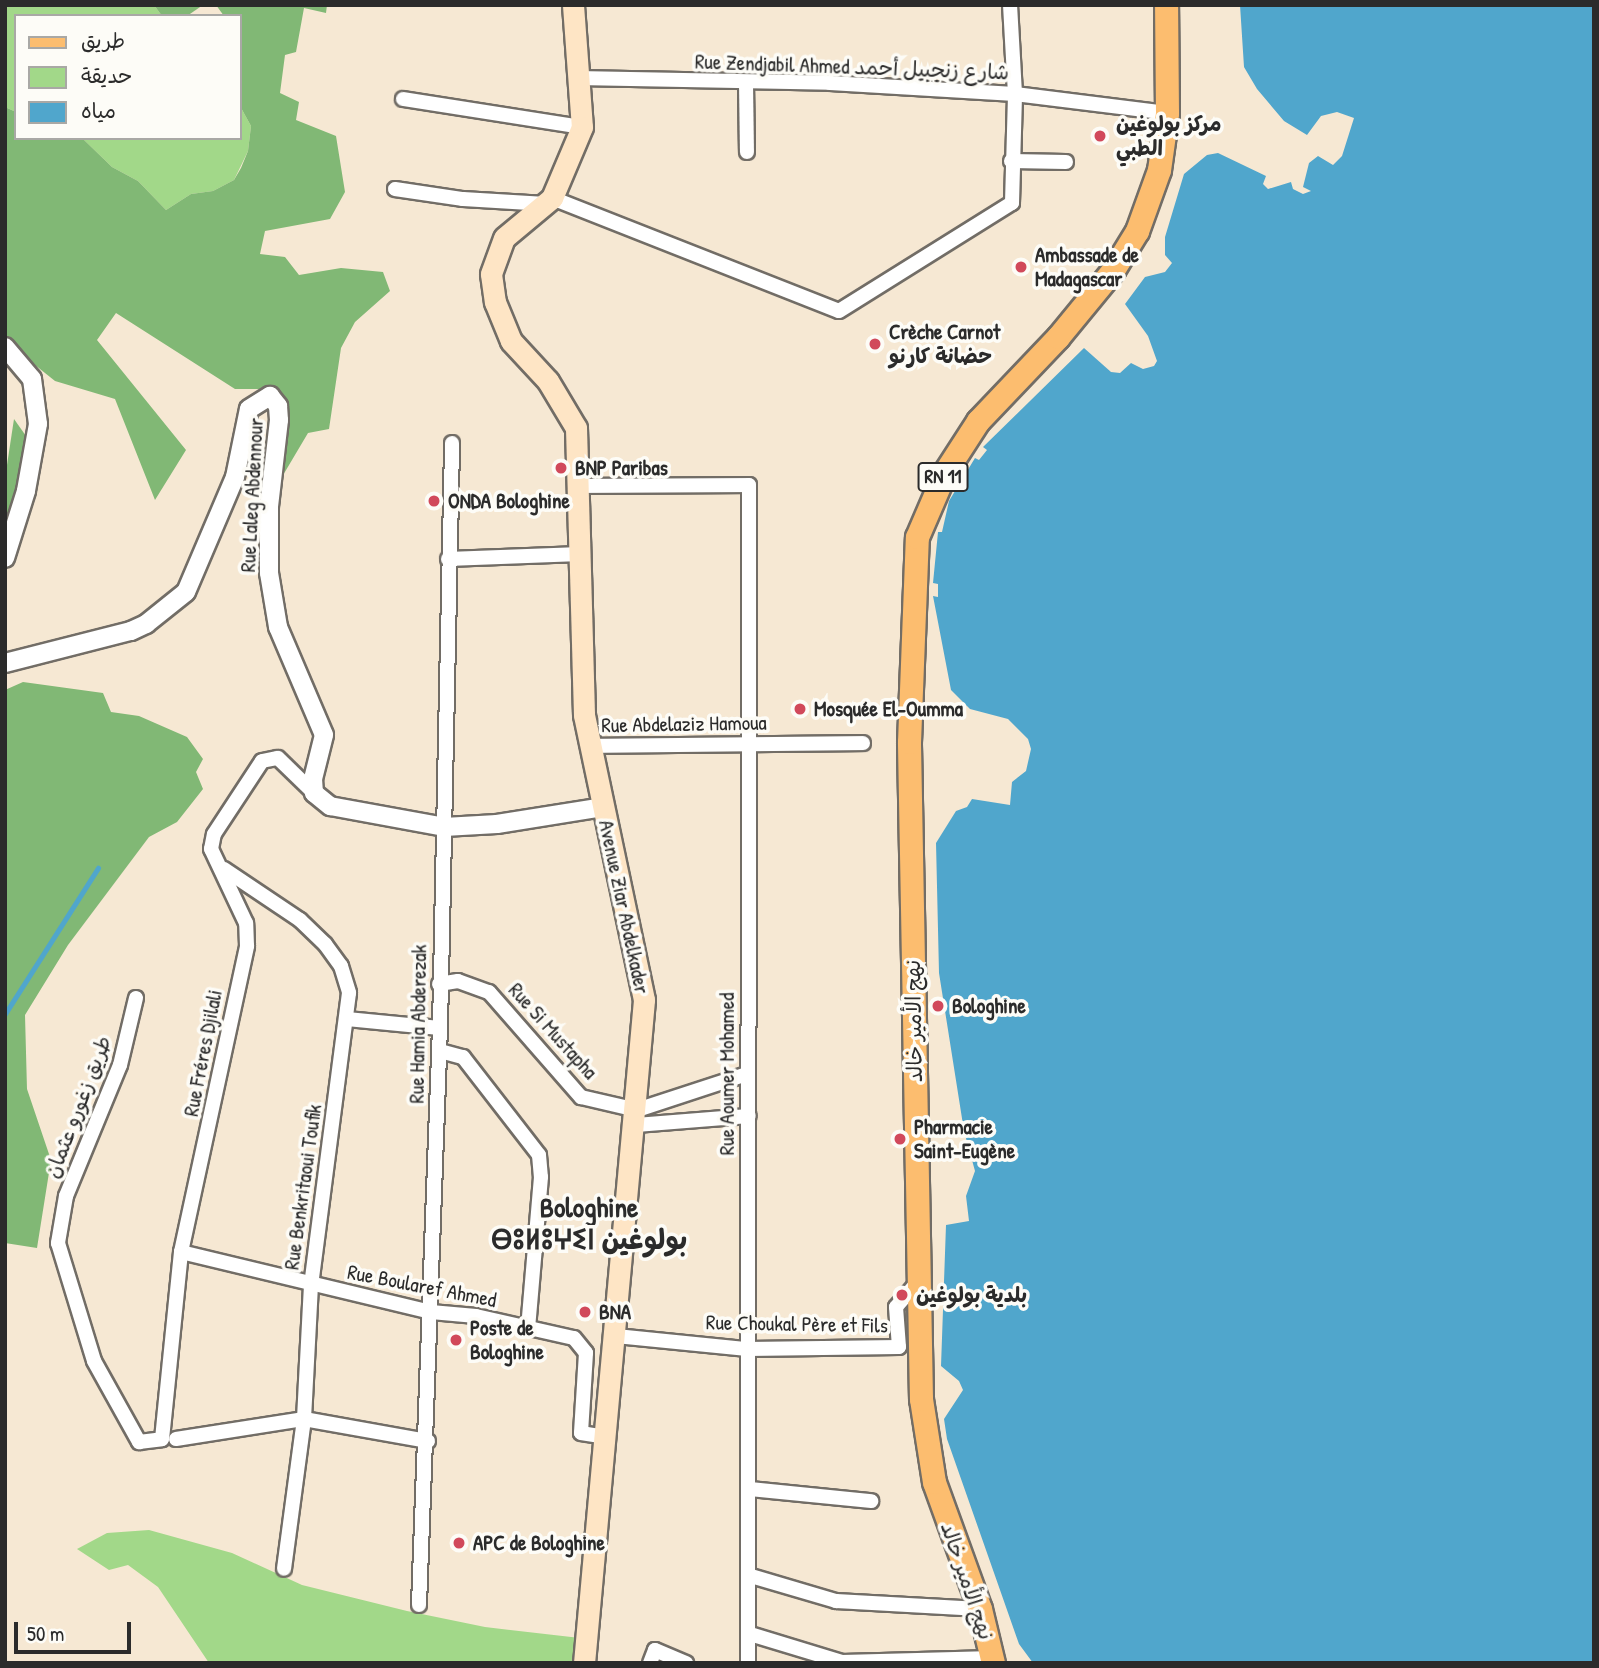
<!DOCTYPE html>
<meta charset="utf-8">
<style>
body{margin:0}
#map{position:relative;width:1599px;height:1668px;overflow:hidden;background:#f6e8d3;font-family:"Patrick Hand","Playpen Sans Arabic","Noto Sans Tifinagh",sans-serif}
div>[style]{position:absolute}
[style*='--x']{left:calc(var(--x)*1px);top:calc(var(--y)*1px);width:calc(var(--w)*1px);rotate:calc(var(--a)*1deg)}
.green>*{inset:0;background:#a2d889}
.forest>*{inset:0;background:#81b875}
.water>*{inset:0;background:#50a6cc}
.stream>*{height:4.5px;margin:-2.25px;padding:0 2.25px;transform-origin:2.25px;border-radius:2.25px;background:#50a6cc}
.roads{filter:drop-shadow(2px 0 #726d66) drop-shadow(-2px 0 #726d66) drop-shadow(0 2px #726d66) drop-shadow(0 -2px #726d66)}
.minor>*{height:14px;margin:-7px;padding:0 7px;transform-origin:7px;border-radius:7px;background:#fff}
.tertiary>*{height:18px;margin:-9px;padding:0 9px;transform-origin:9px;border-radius:9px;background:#fff}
.secondary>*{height:21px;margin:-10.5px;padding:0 10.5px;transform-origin:10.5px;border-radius:10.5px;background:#fee5c5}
.primary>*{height:23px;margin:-11.5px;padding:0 11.5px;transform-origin:11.5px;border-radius:11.5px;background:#fcbd6f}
.dots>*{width:19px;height:19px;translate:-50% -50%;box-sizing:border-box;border:4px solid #fdfcf7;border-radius:50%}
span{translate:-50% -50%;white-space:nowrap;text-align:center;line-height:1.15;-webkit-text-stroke:7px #fdfcf7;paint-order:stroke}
.shield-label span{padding:2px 5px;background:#fdfcf7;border:2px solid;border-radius:5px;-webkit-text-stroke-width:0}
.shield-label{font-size:19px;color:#2b2b2b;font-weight:700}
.street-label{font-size:21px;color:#2b2b2b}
.poi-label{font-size:21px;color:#2b2b2b;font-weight:700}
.left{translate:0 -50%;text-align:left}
.district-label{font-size:28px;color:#2b2b2b;font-weight:700}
.frame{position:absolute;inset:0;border:7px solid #2b2b2b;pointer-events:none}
.legend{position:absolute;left:14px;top:14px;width:228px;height:126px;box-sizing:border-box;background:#fdfcf7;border:2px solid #a9a8a5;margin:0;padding:9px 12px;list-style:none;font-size:21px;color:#2b2b2b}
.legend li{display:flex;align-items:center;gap:14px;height:35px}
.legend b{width:35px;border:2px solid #a9a8a5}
.scale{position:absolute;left:14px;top:1622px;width:117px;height:32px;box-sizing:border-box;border:4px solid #2b2b2b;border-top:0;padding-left:9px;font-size:21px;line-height:24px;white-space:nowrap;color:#2b2b2b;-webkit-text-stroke:5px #fdfcf7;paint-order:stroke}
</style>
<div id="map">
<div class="green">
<i style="clip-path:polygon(5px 5px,154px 5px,162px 16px,16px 16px,16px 112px,5px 107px)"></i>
<i style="clip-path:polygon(240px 106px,251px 126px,248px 151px,234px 180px,213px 191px,191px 194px,166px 210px,138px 181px,112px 167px,82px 138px,240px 138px)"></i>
<i style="clip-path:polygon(149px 1530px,232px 1553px,302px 1585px,407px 1611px,485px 1627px,580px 1638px,576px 1663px,209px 1663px,158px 1587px,128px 1565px,109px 1570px,77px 1549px,107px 1533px)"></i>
</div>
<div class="forest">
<i style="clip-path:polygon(154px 5px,203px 5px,187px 16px,162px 16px)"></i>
<i style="clip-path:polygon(216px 5px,327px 5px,326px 13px,304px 8px,296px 52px,285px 55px,280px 93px,299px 102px,296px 120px,336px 136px,345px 192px,330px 219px,265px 231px,260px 254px,285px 257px,299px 275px,341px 268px,383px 272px,390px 291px,355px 322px,341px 348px,329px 429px,308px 433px,276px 487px,286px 419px,270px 389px,235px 389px,116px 313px,97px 340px,186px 450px,155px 500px,115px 399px,55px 381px,5px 341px,5px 107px,16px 112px,16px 138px,82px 138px,112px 167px,138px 181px,166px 210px,191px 194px,213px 191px,234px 180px,241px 168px,248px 151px,251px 126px,240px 106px,240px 16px,224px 16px)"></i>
<i style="clip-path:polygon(14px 419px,26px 436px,5px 546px,5px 478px)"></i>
<i style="clip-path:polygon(23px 682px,103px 693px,111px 712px,139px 716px,187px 737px,203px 759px,196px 772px,203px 789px,177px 822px,149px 837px,68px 945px,25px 1015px,27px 1089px,51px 1160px,37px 1248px,5px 1243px,5px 690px)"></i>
</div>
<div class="water">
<i style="clip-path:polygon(1240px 5px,1594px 5px,1594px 1663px,1033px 1663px,1019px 1644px,947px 1439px,944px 1419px,963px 1390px,959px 1381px,941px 1366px,946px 1225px,969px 1221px,966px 1196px,975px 1171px,964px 1131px,939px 973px,936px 843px,956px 811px,967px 807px,972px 799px,1010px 805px,1012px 782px,1026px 771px,1031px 749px,1028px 739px,1008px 719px,970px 709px,951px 690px,933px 596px,938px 597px,938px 584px,933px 583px,938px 532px,942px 532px,949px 501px,975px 458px,979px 460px,987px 450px,983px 447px,1084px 348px,1111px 372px,1120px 373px,1131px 363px,1143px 369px,1154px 366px,1157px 361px,1148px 336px,1125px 304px,1145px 277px,1165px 272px,1172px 263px,1165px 255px,1165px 237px,1184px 174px,1207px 155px,1218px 153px,1266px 176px,1263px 184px,1268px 189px,1291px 182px,1293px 189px,1303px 194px,1311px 191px,1303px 187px,1309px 163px,1318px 156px,1333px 165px,1342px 156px,1354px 118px,1337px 112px,1321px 116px,1307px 135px,1284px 121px,1257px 89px,1244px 67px)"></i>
</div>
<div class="stream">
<i style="--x:5;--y:1014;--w:173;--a:-57.5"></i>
</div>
<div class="roads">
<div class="minor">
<i style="--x:577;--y:78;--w:253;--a:1.1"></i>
<i style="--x:830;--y:83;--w:185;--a:3.4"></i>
<i style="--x:1015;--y:94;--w:153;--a:7.1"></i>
<i style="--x:746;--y:83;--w:69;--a:89.2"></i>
<i style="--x:403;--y:99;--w:181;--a:8.9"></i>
<i style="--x:1011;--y:161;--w:55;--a:1"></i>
<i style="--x:395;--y:189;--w:69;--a:8.4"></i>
<i style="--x:463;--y:199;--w:83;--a:3.4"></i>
<i style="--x:552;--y:198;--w:308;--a:21.5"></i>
<i style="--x:839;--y:311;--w:204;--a:-32"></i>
<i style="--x:1012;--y:203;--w:109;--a:-88.4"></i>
<i style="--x:1015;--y:94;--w:89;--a:-93.2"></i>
<i style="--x:579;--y:486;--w:170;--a:-0.3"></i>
<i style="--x:749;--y:485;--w:1178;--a:90.05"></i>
<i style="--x:448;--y:559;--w:132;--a:-2.2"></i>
<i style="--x:589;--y:746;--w:274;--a:-0.6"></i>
<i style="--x:224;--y:869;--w:92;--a:33.9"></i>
<i style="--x:300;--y:920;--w:35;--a:44"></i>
<i style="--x:325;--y:944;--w:27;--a:54"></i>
<i style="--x:341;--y:966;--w:28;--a:73"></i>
<i style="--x:349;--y:993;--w:294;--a:97.4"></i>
<i style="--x:311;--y:1285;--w:134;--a:93"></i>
<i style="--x:304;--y:1419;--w:151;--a:97.6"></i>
<i style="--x:439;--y:984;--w:19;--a:-9"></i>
<i style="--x:458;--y:981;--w:33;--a:20"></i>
<i style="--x:489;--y:992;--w:140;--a:48.8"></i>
<i style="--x:581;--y:1097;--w:57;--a:13.1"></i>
<i style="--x:637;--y:1110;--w:116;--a:-18.1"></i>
<i style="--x:136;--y:998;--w:69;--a:103.4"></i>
<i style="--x:120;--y:1065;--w:142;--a:112.4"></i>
<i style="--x:66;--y:1196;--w:48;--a:99.7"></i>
<i style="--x:58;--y:1243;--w:123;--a:73"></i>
<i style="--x:94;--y:1361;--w:93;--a:60.9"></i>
<i style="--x:139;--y:1442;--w:23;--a:-7"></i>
<i style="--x:162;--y:1439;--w:188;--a:-84.2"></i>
<i style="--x:181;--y:1252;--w:313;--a:-77.8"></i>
<i style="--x:247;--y:946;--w:23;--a:-92"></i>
<i style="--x:246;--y:923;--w:82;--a:-115.3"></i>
<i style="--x:211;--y:849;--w:15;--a:-79"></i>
<i style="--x:214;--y:834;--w:87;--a:-56.7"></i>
<i style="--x:262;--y:761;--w:16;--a:-11"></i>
<i style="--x:278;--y:758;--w:50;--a:44.2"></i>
<i style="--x:347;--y:1019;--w:93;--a:5.5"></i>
<i style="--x:440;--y:1051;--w:24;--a:15"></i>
<i style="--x:463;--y:1057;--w:124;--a:52.2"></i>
<i style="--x:539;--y:1155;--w:22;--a:85"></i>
<i style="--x:541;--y:1177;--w:152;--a:94.9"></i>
<i style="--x:636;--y:1125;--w:113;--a:-4.6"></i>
<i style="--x:181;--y:1252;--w:257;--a:13.5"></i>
<i style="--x:431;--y:1312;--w:45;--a:5.1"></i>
<i style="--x:476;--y:1316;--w:100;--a:12.7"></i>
<i style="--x:574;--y:1338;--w:19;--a:51"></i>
<i style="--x:586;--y:1353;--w:80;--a:93.6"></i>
<i style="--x:581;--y:1433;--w:26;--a:9"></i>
<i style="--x:616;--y:1336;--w:132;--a:5.7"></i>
<i style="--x:747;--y:1349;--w:152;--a:-0.8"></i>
<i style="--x:899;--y:1347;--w:40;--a:-94.3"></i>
<i style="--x:896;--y:1307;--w:37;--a:-49"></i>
<i style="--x:176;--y:1439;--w:130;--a:-8.9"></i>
<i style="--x:304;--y:1419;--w:126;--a:10.1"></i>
<i style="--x:750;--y:1489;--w:122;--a:5.7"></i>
<i style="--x:751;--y:1576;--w:89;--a:16.4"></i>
<i style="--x:836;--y:1601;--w:144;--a:3.2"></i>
<i style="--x:419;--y:1605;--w:577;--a:-87.92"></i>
<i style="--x:440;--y:1028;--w:585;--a:-88.82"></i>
<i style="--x:750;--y:1634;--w:96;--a:16.9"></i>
<i style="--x:842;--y:1662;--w:151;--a:-1.5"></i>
<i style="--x:650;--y:1663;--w:14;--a:-69"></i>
<i style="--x:655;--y:1650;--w:34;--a:23"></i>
</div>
<div class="tertiary">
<i style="--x:5;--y:347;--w:42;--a:49.8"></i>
<i style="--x:32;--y:379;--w:45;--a:82.4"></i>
<i style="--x:38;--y:424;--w:68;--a:100.2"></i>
<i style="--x:26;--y:491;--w:70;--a:107.4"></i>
<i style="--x:5;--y:663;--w:130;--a:-14.3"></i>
<i style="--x:131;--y:631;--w:17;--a:-25"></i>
<i style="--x:146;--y:624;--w:51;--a:-38.7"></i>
<i style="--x:186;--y:592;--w:125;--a:-66.9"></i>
<i style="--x:235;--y:477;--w:69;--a:-78.4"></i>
<i style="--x:249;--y:409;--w:25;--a:-32"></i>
<i style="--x:270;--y:396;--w:13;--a:51"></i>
<i style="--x:278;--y:406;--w:14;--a:86"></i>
<i style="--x:279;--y:420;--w:88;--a:96.6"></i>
<i style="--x:269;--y:507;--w:66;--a:90"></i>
<i style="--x:269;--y:573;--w:55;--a:80.5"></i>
<i style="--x:278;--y:627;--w:117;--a:66.9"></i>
<i style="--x:324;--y:735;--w:45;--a:104"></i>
<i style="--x:313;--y:779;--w:14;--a:86"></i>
<i style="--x:314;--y:793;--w:21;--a:39"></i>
<i style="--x:330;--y:806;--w:116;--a:10.4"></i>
<i style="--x:444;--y:827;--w:53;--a:-3.2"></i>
<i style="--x:497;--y:824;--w:107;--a:-9.1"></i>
</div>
<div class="secondary">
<i style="--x:573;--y:5;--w:122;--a:85.8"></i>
<i style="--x:582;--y:127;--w:77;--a:112.9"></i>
<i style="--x:552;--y:198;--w:62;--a:140.2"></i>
<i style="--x:504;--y:238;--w:38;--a:110"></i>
<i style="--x:491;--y:274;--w:28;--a:82"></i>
<i style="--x:495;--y:302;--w:42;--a:67.7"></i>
<i style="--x:511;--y:341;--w:54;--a:47.2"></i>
<i style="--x:548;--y:381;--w:55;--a:59.2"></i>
<i style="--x:576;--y:428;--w:287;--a:88.4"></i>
<i style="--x:584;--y:715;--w:291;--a:78.1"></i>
<i style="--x:644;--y:1000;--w:666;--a:95.17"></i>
</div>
<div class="primary">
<i style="--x:993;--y:1663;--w:56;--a:-103.5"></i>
<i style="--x:980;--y:1609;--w:135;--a:-109.9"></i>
<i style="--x:934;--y:1482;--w:84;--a:-98.9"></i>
<i style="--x:921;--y:1399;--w:657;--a:-91.05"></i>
<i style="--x:909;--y:742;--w:205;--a:-87.8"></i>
<i style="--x:917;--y:537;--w:71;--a:-66.7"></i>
<i style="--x:945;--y:472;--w:61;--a:-57.1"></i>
<i style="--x:978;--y:421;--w:116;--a:-46.4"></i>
<i style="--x:1058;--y:337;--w:87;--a:-50.6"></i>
<i style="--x:1113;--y:270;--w:46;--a:-58.4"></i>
<i style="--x:1137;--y:231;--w:65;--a:-70.2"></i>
<i style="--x:1159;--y:170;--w:58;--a:-82"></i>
<i style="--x:1167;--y:113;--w:108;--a:-90.5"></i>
</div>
</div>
<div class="dots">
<i style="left:1100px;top:136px;background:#d1495b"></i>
<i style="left:1021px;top:267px;background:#d1495b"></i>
<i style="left:875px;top:344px;background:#d1495b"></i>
<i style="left:561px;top:468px;background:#d1495b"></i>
<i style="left:434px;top:501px;background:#d1495b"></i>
<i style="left:800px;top:709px;background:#d1495b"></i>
<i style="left:938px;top:1006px;background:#d1495b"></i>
<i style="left:900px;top:1139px;background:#d1495b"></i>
<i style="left:902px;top:1295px;background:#d1495b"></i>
<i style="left:585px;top:1312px;background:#d1495b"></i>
<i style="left:456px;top:1340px;background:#d1495b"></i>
<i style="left:459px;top:1543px;background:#d1495b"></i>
</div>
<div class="shield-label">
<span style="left:943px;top:477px">RN 11</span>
</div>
<div class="street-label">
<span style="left:852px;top:67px;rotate:2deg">Rue Zendjabil Ahmed شارع زنجبيل أحمد</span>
<span style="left:252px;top:495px;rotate:-87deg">Rue Laleg Abdennour</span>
<span style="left:684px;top:724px;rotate:-1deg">Rue Abdelaziz Hamoua</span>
<span style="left:624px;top:907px;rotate:78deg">Avenue Ziar Abdelkader</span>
<span style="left:914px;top:1021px;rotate:-91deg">نهج الأمير خالد</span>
<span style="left:418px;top:1024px;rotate:-89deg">Rue Hamia Abderezak</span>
<span style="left:553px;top:1031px;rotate:48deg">Rue Si Mustapha</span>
<span style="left:203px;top:1053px;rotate:-79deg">Rue Fréres Djilali</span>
<span style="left:727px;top:1074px;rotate:-90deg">Rue Aoumer Mohamed</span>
<span style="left:78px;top:1107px;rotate:-69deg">طريق زغورو عثمان</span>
<span style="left:303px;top:1187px;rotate:-82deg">Rue Benkritaoui Toufik</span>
<span style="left:422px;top:1286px;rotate:11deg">Rue Boularef Ahmed</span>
<span style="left:797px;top:1324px;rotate:1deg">Rue Choukal Père et Fils</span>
<span style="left:967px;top:1581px;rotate:71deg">نهج الأمير خالد</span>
</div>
<div class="poi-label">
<span class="left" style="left:1116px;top:136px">مركز بولوغين<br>الطبي</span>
<span class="left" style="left:1035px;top:267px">Ambassade de<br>Madagascar</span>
<span class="left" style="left:889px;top:344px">Crèche Carnot<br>حضانة كارنو</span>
<span class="left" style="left:575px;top:468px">BNP Paribas</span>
<span class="left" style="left:448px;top:501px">ONDA Bologhine</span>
<span class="left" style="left:814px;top:709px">Mosquée El-Oumma</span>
<span class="left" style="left:952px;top:1006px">Bologhine</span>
<span class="left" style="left:914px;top:1139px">Pharmacie<br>Saint-Eugène</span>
<span class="left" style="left:916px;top:1295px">بلدية بولوغين</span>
<span class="left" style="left:599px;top:1312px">BNA</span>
<span class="left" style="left:470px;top:1340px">Poste de<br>Bologhine</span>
<span class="left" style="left:473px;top:1543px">APC de Bologhine</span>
</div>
<div class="district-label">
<span style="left:589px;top:1223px">Bologhine<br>ⴱⵓⵍⵓⵖⵉⵏ بولوغين</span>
</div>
<div class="frame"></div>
<ul class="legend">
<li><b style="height:9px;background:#fcbd6f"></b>طريق</li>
<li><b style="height:19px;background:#a2d889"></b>حديقة</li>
<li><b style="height:19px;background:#50a6cc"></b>مياه</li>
</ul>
<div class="scale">50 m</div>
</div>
